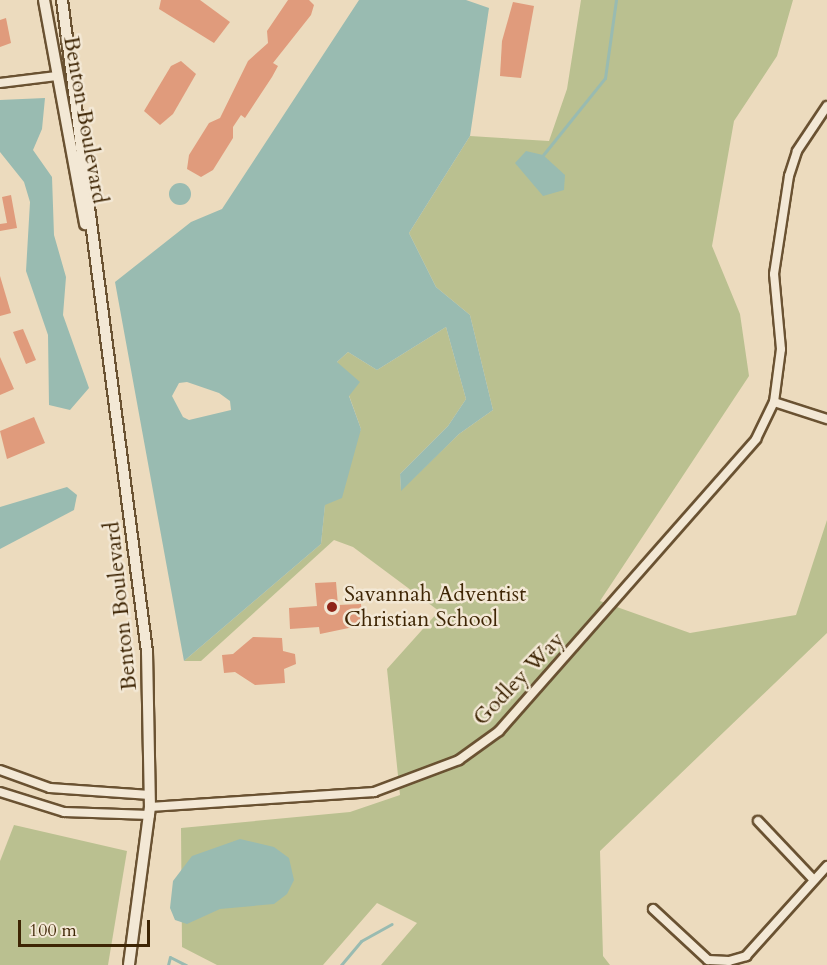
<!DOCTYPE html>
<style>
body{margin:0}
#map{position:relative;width:827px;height:965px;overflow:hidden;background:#ecdbbe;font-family:Cardo,serif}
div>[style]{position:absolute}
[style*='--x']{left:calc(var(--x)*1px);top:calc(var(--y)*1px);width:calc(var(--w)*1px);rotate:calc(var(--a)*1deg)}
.green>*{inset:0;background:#bac090}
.water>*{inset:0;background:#99bbb1}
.round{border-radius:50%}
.stream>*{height:3px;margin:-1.5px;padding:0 1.5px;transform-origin:1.5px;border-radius:1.5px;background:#99bbb1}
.building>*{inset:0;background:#e09b7c}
.roads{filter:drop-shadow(2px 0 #6a5232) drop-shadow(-2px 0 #6a5232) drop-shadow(0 2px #6a5232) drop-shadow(0 -2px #6a5232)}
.minor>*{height:8px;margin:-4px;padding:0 4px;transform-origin:4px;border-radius:4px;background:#f3e8d5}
.tertiary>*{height:10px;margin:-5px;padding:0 5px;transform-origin:5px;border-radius:5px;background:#f3e8d5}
.dots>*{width:16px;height:16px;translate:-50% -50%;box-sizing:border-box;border:3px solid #f3e8d5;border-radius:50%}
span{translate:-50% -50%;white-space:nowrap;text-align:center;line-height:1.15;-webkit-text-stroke:5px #f3e8d5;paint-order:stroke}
.street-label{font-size:22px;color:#3e2504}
.poi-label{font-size:22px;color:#3e2504}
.left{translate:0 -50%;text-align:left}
.scale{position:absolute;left:18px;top:920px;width:132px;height:27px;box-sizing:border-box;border:3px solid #3e2504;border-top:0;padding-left:8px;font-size:18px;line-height:21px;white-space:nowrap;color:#3e2504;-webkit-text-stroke:4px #f3e8d5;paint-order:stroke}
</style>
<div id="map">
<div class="green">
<i style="clip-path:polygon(581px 0,793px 0,777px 56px,734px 121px,712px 246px,740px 314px,749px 376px,600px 601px,690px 633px,796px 615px,827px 520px,827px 633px,600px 851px,603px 956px,610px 965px,381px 965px,417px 923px,377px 903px,323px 965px,217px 965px,182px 947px,181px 828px,350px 812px,400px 795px,387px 669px,439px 611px,353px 547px,334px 540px,201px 661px,184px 661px,321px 544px,325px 504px,361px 429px,337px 362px,348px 352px,377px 370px,446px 327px,466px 399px,448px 426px,400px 474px,401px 490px,459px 434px,493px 410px,470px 315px,436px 287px,409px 233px,470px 136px,549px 141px,567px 89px)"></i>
<i style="clip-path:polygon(14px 825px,127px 851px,108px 965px,0 965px,0 861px)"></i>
</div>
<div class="water">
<i style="clip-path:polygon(evenodd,359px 0,466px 0,489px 8px,470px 136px,409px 233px,436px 287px,470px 315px,493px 410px,459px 434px,401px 491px,400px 474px,448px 426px,466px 399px,446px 327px,377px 370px,348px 352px,337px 362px,360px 382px,349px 396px,361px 429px,342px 498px,325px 505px,321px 544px,184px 661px,115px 282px,191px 222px,222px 209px,359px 0,187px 382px,219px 393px,230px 401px,231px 410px,189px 420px,183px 417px,172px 396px,179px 383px,187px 382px)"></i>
<i style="clip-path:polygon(45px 98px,42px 129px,33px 150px,52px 177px,54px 235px,66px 277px,63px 315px,89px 388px,70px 410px,49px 405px,48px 335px,26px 271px,30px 202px,24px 182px,0 152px,0 100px)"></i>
<i style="clip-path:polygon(526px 151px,543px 155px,565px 175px,564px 190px,543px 196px,515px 163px)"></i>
<i class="round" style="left:169px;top:183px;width:22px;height:22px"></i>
<i style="clip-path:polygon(67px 487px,77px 495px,74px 510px,0 549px,0 507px)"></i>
<i style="clip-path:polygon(240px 839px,274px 847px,289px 858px,294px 880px,287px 894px,274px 904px,220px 909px,187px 924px,175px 920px,170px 908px,173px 881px,192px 856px)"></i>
</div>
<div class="stream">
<i style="--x:543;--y:155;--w:99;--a:-51.2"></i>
<i style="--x:605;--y:78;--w:79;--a:-82"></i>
<i style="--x:168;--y:965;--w:8;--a:-76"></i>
<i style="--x:170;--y:957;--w:18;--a:27"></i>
<i style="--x:341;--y:965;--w:31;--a:-50"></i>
<i style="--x:361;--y:941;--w:35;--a:-29"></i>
</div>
<div class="building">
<i style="clip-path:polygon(161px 0,200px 0,230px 22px,214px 43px,159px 9px)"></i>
<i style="clip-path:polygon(288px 0,309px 0,314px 5px,311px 15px,273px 63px,278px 66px,272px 77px,245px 118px,241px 115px,233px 127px,233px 138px,213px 170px,201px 177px,187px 169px,189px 155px,209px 123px,220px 118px,248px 61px,268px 43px,267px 31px)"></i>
<i style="clip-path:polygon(513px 2px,534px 6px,521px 78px,500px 76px,502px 41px)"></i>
<i style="clip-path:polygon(6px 18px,11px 43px,0 47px,0 20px)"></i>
<i style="clip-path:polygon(181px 61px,196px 74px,173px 114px,160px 125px,144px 111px,171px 66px)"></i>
<i style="clip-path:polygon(11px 195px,17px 228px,0 231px,0 224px,7px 223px,2px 197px)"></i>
<i style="clip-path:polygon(0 276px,11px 313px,0 316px)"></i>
<i style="clip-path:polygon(23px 329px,36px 360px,26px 364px,13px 332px)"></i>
<i style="clip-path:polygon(0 357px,14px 389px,0 395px)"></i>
<i style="clip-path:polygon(34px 417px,45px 443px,7px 459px,0 431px)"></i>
<i style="clip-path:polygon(336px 582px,338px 605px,361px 604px,363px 625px,320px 634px,319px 627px,290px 629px,289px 608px,317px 606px,315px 583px)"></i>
<i style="clip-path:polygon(253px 637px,282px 638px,283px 651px,295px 654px,296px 664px,284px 669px,285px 683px,255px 685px,235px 672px,224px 673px,222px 655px,233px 654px)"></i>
</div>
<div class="roads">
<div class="minor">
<i style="--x:0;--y:83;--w:57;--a:-7"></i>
<i style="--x:774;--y:402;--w:56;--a:17.8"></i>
<i style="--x:0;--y:770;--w:53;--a:19.8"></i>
<i style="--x:50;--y:788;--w:100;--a:4"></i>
<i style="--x:0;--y:792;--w:67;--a:17.4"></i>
<i style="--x:64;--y:812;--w:86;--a:2"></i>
<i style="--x:150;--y:807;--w:225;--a:-3.8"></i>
<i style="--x:374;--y:792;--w:91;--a:-20.6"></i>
<i style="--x:459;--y:760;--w:49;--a:-35.9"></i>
<i style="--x:499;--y:731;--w:389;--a:-48.6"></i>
<i style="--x:756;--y:439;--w:41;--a:-64.1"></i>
<i style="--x:774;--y:402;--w:53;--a:-82.5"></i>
<i style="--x:781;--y:349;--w:75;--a:-95.3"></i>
<i style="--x:774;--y:274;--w:99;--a:-81.3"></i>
<i style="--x:789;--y:176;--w:26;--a:-72"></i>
<i style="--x:797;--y:151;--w:54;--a:-56.3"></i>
<i style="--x:758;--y:821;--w:81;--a:46.5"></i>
<i style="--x:653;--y:909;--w:75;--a:42.8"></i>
<i style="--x:708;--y:960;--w:21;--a:3"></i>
<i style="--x:729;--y:961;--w:18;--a:-16"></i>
<i style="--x:746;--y:956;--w:121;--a:-48"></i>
</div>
<div class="tertiary">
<i style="--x:44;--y:0;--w:228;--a:79.6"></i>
<i style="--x:62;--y:0;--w:658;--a:82.57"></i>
<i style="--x:147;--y:652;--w:155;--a:88.9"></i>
<i style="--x:150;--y:807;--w:159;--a:97.6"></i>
</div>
</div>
<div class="dots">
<i style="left:332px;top:607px;background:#8f2418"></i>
</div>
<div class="street-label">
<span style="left:85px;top:120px;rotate:80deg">Benton Boulevard</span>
<span style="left:121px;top:606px;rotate:-96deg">Benton Boulevard</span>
<span style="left:519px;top:679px;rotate:-46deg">Godley Way</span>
</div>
<div class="poi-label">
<span class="left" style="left:344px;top:607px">Savannah Adventist<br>Christian School</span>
</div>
<div class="scale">100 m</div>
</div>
